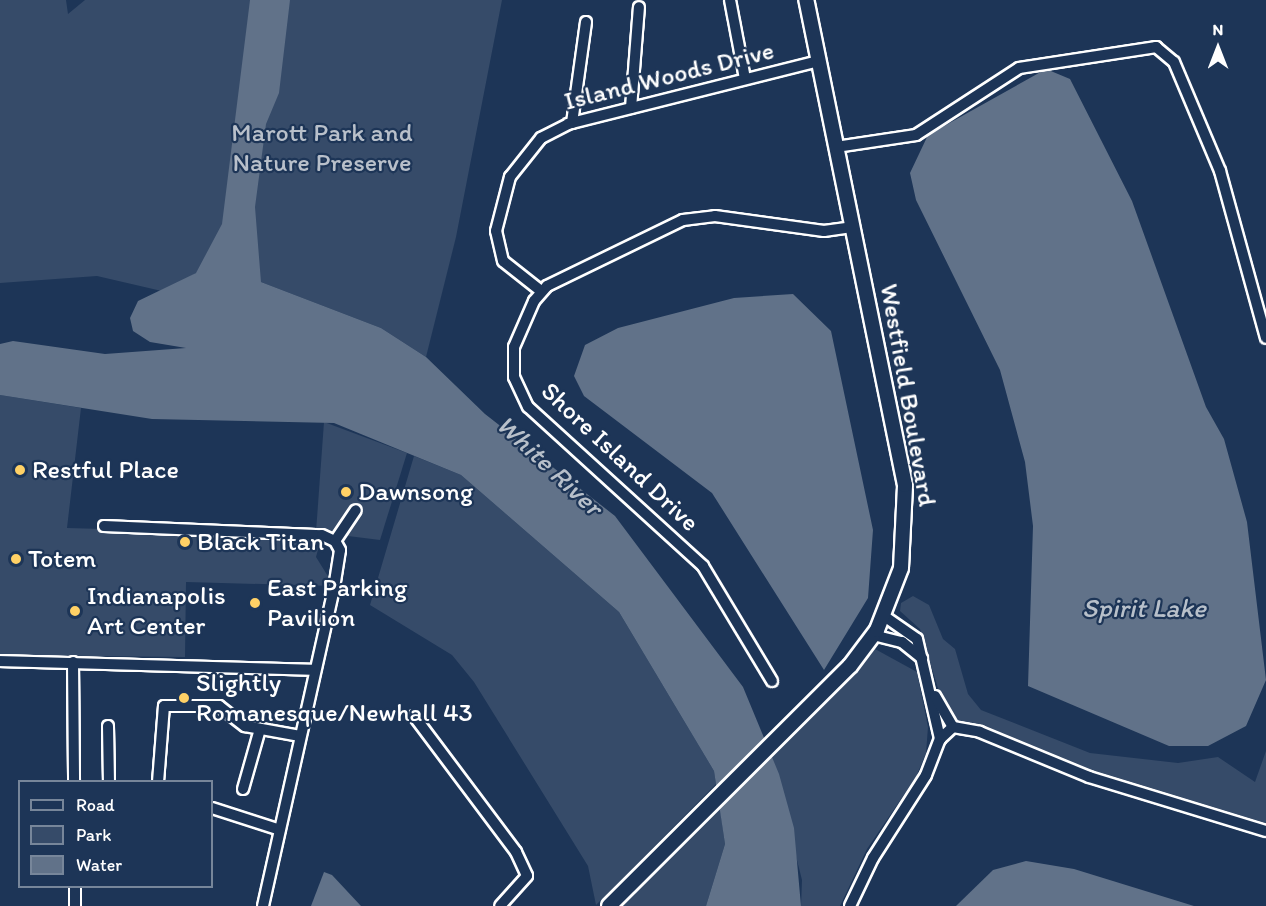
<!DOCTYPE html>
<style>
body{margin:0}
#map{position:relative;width:1266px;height:906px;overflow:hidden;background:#1d3557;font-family:Itim,sans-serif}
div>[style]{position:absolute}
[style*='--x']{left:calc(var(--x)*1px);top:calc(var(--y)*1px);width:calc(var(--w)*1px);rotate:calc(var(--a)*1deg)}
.green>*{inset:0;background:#364b69}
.water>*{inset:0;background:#617289}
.roads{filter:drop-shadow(2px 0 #fff) drop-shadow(-2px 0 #fff) drop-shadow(0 2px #fff) drop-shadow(0 -2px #fff)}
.minor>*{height:10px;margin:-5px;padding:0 5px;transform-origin:5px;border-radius:5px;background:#1d3557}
.tertiary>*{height:14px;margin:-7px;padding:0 7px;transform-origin:7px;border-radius:7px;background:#1d3557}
.dots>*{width:16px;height:16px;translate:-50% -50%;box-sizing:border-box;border:3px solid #1d3557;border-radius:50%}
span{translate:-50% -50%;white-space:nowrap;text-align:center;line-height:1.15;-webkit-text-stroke:4.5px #1d3557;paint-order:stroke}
.street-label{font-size:26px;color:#fff}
.park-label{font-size:26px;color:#b9c0ca}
.poi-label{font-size:26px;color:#fff}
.left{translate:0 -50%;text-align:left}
.water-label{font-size:27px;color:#b8c0ca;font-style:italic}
.legend{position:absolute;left:18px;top:780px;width:195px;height:108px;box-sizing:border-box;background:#1d3557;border:2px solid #77869a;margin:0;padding:8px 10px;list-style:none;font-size:18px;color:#fff}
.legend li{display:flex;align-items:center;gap:12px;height:30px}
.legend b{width:30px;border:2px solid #77869a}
.north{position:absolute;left:1188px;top:18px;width:60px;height:60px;-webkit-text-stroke:4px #1d3557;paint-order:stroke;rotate:0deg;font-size:16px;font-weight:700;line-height:24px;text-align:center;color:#fff}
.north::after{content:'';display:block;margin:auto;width:21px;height:27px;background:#fff;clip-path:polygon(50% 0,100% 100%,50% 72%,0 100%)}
</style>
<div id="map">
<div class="green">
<i style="clip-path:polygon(0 0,66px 0,68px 14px,85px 0,502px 0,456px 237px,426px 357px,381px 328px,261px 282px,196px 273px,166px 292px,97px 276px,0 283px)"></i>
<i style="clip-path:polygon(0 395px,81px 408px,67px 528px,322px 535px,316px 557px,334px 586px,186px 582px,185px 657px,0 655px)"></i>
<i style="clip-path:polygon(324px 422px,407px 453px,380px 540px,316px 532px)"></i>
<i style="clip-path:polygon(414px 456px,461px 475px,619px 612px,714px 771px,716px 784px,596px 905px,588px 866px,474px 682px,452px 655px,370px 605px)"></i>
<i style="clip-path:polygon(913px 596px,929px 605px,943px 639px,955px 649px,968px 694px,981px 710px,1090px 753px,1178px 763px,1218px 757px,1255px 782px,1266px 751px,1266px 823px,1105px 776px,958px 721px,940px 695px,920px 629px,900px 611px,901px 603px)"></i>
<i style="clip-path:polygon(875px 649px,917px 672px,928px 727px,926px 753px,916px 777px,867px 849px,840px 906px,801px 906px,802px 880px,771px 757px)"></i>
<i style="clip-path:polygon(720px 808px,725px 844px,706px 906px,622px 906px)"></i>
</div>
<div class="water">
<i style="clip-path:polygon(250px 0,290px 0,279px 93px,266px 124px,255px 207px,261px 282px,381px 328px,426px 357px,485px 414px,615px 516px,743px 687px,779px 774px,794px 828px,801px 906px,706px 906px,725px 844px,714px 771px,619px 612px,461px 475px,334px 423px,152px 419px,0 395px,0 344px,13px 341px,105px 354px,186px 348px,150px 342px,133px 331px,130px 318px,138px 301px,196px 273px,222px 224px)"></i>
<i style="clip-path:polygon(1046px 69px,1070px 79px,1132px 201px,1206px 407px,1224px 439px,1247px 522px,1266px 680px,1246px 726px,1208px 746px,1169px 746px,1028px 686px,1033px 526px,1025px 462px,1000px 370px,916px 200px,910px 173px,928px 135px)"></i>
<i style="clip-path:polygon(793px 294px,831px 331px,873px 530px,868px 598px,824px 670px,712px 493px,584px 396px,574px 376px,585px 345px,618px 328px,734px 298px)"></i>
<i style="clip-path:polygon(1026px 861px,1074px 869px,1194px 906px,956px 906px,993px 870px)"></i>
<i style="clip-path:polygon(324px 872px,332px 875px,361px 906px,311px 906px)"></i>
</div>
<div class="roads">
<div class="minor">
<i style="--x:730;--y:0;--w:80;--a:79.2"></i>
<i style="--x:631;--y:108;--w:101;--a:-85.5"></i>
<i style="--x:572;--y:123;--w:102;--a:-82.1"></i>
<i style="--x:836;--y:147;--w:81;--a:-8.5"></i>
<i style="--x:916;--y:135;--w:123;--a:-33"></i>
<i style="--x:1019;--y:68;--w:139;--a:-8.7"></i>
<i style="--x:1156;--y:47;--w:23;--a:40"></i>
<i style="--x:1174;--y:62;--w:118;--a:67.1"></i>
<i style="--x:1220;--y:171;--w:173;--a:74.6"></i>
<i style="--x:541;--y:291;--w:48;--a:-141.7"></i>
<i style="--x:503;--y:261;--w:31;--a:-103"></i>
<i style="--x:496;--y:231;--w:56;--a:-75.5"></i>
<i style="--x:510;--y:177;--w:50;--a:-51.5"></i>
<i style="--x:541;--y:138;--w:30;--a:-27"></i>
<i style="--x:568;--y:124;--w:258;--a:-14.1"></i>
<i style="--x:104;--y:526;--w:218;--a:2.4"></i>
<i style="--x:322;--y:535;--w:14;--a:25"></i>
<i style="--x:884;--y:616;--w:40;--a:34.9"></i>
<i style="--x:917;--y:639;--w:103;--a:77"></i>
<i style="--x:873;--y:635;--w:30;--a:14"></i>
<i style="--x:902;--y:642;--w:26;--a:39"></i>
<i style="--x:0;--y:661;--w:315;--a:1.6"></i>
<i style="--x:73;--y:662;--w:120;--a:89.5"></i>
<i style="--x:772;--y:681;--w:134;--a:-121"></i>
<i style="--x:703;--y:566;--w:236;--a:-137.7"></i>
<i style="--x:528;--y:407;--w:33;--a:-115"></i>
<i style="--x:514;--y:377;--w:30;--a:-90"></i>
<i style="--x:514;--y:347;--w:50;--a:-66.5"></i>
<i style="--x:534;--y:301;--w:20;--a:-49"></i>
<i style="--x:547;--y:286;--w:151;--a:-25.9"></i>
<i style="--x:683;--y:220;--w:32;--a:-7"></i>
<i style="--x:715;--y:216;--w:110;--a:7.8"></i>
<i style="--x:824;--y:231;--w:28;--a:-8"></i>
<i style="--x:935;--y:696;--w:36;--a:60"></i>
<i style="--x:414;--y:716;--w:170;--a:53.1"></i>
<i style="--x:516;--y:852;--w:26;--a:65"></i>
<i style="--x:527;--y:876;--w:40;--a:132"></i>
<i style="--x:108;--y:726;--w:56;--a:89"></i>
<i style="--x:158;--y:782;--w:76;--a:-85.5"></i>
<i style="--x:164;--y:706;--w:55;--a:0"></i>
<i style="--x:219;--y:706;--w:33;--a:38"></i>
<i style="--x:245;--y:726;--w:56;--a:10.3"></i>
<i style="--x:243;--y:789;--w:62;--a:-74.2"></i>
<i style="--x:212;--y:808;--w:71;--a:17.9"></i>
<i style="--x:75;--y:886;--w:20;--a:90"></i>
<i style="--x:263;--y:906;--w:326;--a:-77.4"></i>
<i style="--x:334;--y:588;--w:38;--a:-81"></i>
<i style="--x:340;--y:550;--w:10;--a:-119"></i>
<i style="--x:335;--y:541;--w:37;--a:-56"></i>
<i style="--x:850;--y:906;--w:53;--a:-64.4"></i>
<i style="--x:873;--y:858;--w:98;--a:-57.4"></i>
<i style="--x:926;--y:775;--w:39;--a:-69"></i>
<i style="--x:940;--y:739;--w:18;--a:-43"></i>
<i style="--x:953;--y:727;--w:27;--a:10"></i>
<i style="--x:980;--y:732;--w:118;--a:22.4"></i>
<i style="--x:1089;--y:777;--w:185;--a:17"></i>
</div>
<div class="tertiary">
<i style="--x:609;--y:906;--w:340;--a:-44.9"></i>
<i style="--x:850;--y:666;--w:45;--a:-53.1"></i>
<i style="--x:877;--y:630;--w:66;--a:-68.8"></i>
<i style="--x:901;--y:568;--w:83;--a:-87.2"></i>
<i style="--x:905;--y:485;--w:495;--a:-101.5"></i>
</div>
</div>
<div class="dots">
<i style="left:20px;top:470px;background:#ffd166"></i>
<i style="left:346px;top:492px;background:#ffd166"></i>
<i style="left:185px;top:542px;background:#ffd166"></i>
<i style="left:16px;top:559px;background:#ffd166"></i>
<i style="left:255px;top:603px;background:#ffd166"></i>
<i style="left:75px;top:611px;background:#ffd166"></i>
<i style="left:184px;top:698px;background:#ffd166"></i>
</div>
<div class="street-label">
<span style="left:669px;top:76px;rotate:-14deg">Island Woods Drive</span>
<span style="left:908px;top:395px;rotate:80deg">Westfield Boulevard</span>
<span style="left:620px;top:457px;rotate:43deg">Shore Island Drive</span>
</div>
<div class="park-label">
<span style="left:322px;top:148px">Marott Park and<br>Nature Preserve</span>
</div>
<div class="poi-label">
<span class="left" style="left:32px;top:470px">Restful Place</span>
<span class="left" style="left:358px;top:492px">Dawnsong</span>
<span class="left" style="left:197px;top:542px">Black Titan</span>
<span class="left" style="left:28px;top:559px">Totem</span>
<span class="left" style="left:267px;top:603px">East Parking<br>Pavilion</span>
<span class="left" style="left:87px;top:611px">Indianapolis<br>Art Center</span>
<span class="left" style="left:196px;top:698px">Slightly<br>Romanesque/Newhall 43</span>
</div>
<div class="water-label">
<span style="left:550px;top:465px;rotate:43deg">White River</span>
<span style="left:1144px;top:608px">Spirit Lake</span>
</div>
<ul class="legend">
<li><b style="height:8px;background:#1d3557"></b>Road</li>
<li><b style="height:16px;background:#364b69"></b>Park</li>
<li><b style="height:16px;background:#617289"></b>Water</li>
</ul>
<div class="north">N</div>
</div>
